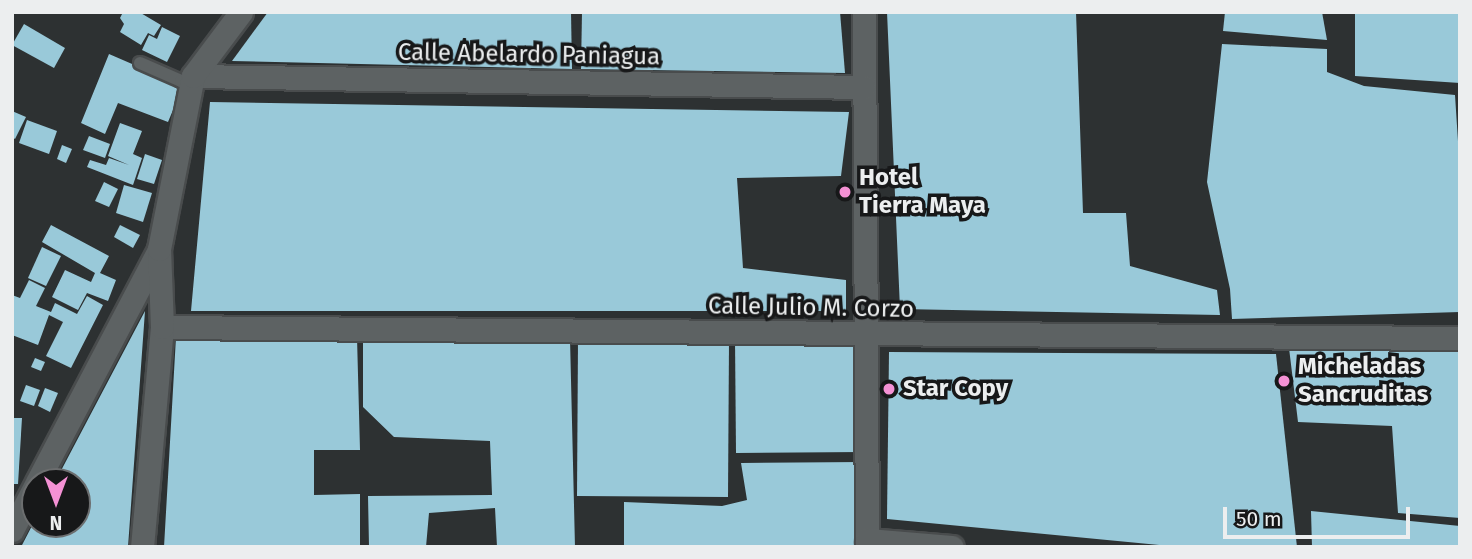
<!DOCTYPE html>
<style>
body{margin:0}
#map{position:relative;width:1472px;height:559px;overflow:hidden;background:#2d3132;font-family:"Fira Sans",sans-serif}
div>[style]{position:absolute}
[style*='--x']{left:calc(var(--x)*1px);top:calc(var(--y)*1px);width:calc(var(--w)*1px);rotate:calc(var(--a)*1deg)}
.building>*{inset:0;background:#99c9d9}
.roads{filter:drop-shadow(2px 0 #494c4d) drop-shadow(-2px 0 #494c4d) drop-shadow(0 2px #494c4d) drop-shadow(0 -2px #494c4d)}
.lane>*{height:12px;margin:-6px;padding:0 6px;transform-origin:6px;border-radius:6px;background:#5d6263}
.street>*{height:23px;margin:-11.5px;padding:0 11.5px;transform-origin:11.5px;border-radius:11.5px;background:#5d6263}
.dots>*{width:19px;height:19px;translate:-50% -50%;box-sizing:border-box;border:4px solid #171819;border-radius:50%}
span{translate:-50% -50%;white-space:nowrap;text-align:center;line-height:1.15;-webkit-text-stroke:7px #171819;paint-order:stroke}
.street-label{font-size:24px;color:#eceeef}
.poi-label{font-size:24px;color:#eceeef;font-weight:700}
.left{translate:0 -50%;text-align:left}
.frame{position:absolute;inset:0;border:14px solid #eceeef;pointer-events:none}
.north{position:absolute;left:21px;top:468px;width:70px;height:70px;box-sizing:border-box;background:#171819;border:2px solid #6c6e6f;border-radius:50%;rotate:180deg;font-size:19px;font-weight:700;line-height:28px;text-align:center;color:#eceeef}
.north::after{content:'';display:block;margin:auto;width:24px;height:32px;background:#f491d4;clip-path:polygon(50% 0,100% 100%,50% 72%,0 100%)}
.scale{position:absolute;left:1223px;top:507px;width:187px;height:32px;box-sizing:border-box;border:4px solid #eceeef;border-top:0;padding-left:9px;font-size:21px;line-height:24px;white-space:nowrap;color:#eceeef;-webkit-text-stroke:5px #171819;paint-order:stroke}
</style>
<div id="map">
<div class="building">
<i style="clip-path:polygon(123px 12px,139px 12px,161px 25px,154px 36px,148px 33px,141px 45px,120px 32px,124px 24px,120px 18px)"></i>
<i style="clip-path:polygon(268px 12px,571px 12px,572px 69px,232px 61px)"></i>
<i style="clip-path:polygon(582px 12px,840px 12px,845px 73px,581px 69px)"></i>
<i style="clip-path:polygon(887px 12px,1076px 12px,1083px 213px,1126px 213px,1130px 266px,1217px 290px,1220px 315px,900px 309px)"></i>
<i style="clip-path:polygon(1225px 12px,1322px 12px,1327px 40px,1223px 31px)"></i>
<i style="clip-path:polygon(1355px 12px,1460px 12px,1460px 83px,1355px 76px)"></i>
<i style="clip-path:polygon(24px 24px,65px 48px,54px 68px,12px 45px)"></i>
<i style="clip-path:polygon(162px 27px,180px 36px,167px 62px,142px 50px,149px 35px,157px 39px)"></i>
<i style="clip-path:polygon(1222px 44px,1327px 49px,1327px 72px,1364px 86px,1455px 95px,1460px 172px,1460px 312px,1232px 319px,1230px 289px,1207px 182px)"></i>
<i style="clip-path:polygon(109px 54px,183px 86px,168px 122px,118px 103px,105px 134px,81px 123px)"></i>
<i style="clip-path:polygon(210px 102px,849px 112px,841px 176px,737px 178px,743px 268px,846px 280px,846px 311px,191px 311px)"></i>
<i style="clip-path:polygon(12px 111px,26px 117px,15px 139px,12px 137px)"></i>
<i style="clip-path:polygon(27px 120px,57px 131px,49px 154px,19px 143px)"></i>
<i style="clip-path:polygon(120px 123px,142px 131px,133px 154px,142px 158px,133px 185px,87px 167px,90px 160px,106px 165px,109px 158px,129px 165px,108px 156px)"></i>
<i style="clip-path:polygon(89px 136px,110px 144px,105px 158px,83px 150px)"></i>
<i style="clip-path:polygon(62px 145px,72px 149px,66px 163px,57px 159px)"></i>
<i style="clip-path:polygon(145px 154px,162px 160px,154px 184px,137px 179px)"></i>
<i style="clip-path:polygon(104px 182px,118px 189px,109px 207px,95px 201px)"></i>
<i style="clip-path:polygon(124px 185px,152px 193px,143px 222px,116px 213px)"></i>
<i style="clip-path:polygon(51px 225px,109px 256px,100px 273px,116px 280px,108px 301px,87px 293px,78px 310px,52px 297px,65px 270px,91px 282px,95px 273px,42px 242px)"></i>
<i style="clip-path:polygon(120px 225px,140px 235px,133px 248px,114px 237px)"></i>
<i style="clip-path:polygon(42px 247px,61px 256px,46px 286px,28px 278px)"></i>
<i style="clip-path:polygon(29px 280px,45px 288px,36px 306px,51px 312px,55px 303px,77px 314px,87px 296px,103px 305px,71px 368px,46px 356px,63px 322px,49px 315px,38px 345px,12px 335px,12px 295px,20px 298px)"></i>
<i style="clip-path:polygon(145px 311px,128px 547px,21px 547px,35px 520px,35px 524px,77px 524px,77px 482px,55px 482px)"></i>
<i style="clip-path:polygon(176px 337px,357px 337px,360px 450px,314px 450px,314px 495px,360px 494px,360px 547px,164px 547px)"></i>
<i style="clip-path:polygon(363px 337px,570px 338px,575px 547px,497px 547px,495px 508px,429px 513px,426px 547px,369px 547px,368px 496px,492px 495px,490px 441px,394px 437px,363px 407px)"></i>
<i style="clip-path:polygon(862px 338px,863px 452px,736px 453px,735px 339px)"></i>
<i style="clip-path:polygon(578px 340px,729px 341px,728px 497px,577px 496px)"></i>
<i style="clip-path:polygon(1289px 348px,1460px 350px,1460px 518px,1398px 513px,1392px 426px,1298px 422px)"></i>
<i style="clip-path:polygon(889px 352px,1276px 354px,1297px 547px,1180px 547px,887px 519px)"></i>
<i style="clip-path:polygon(35px 358px,45px 362px,41px 371px,31px 367px)"></i>
<i style="clip-path:polygon(26px 385px,40px 390px,34px 406px,20px 401px)"></i>
<i style="clip-path:polygon(45px 388px,58px 393px,50px 412px,38px 406px)"></i>
<i style="clip-path:polygon(12px 418px,22px 418px,18px 484px,12px 484px)"></i>
<i style="clip-path:polygon(863px 462px,858px 547px,624px 547px,624px 502px,722px 506px,747px 500px,741px 463px)"></i>
<i style="clip-path:polygon(1311px 511px,1460px 526px,1460px 547px,1312px 547px)"></i>
</div>
<div class="roads">
<div class="lane">
<i style="--x:140;--y:63;--w:45;--a:23.7"></i>
<i style="--x:181;--y:81;--w:11;--a:0"></i>
</div>
<div class="street">
<i style="--x:864;--y:12;--w:535;--a:89.68"></i>
<i style="--x:193;--y:76;--w:671;--a:0.94"></i>
<i style="--x:162;--y:327;--w:1298;--a:0.49"></i>
<i style="--x:37;--y:482;--w:260;--a:-62.3"></i>
<i style="--x:12;--y:530;--w:50;--a:-62.4"></i>
<i style="--x:867;--y:540;--w:85;--a:4.7"></i>
<i style="--x:142;--y:547;--w:221;--a:-84.8"></i>
<i style="--x:162;--y:327;--w:78;--a:-92.2"></i>
<i style="--x:159;--y:249;--w:176;--a:-78.9"></i>
<i style="--x:193;--y:76;--w:80;--a:-53.1"></i>
</div>
</div>
<div class="dots">
<i style="left:845px;top:192px;background:#f491d4"></i>
<i style="left:1284px;top:381px;background:#f491d4"></i>
<i style="left:889px;top:389px;background:#f491d4"></i>
</div>
<div class="street-label">
<span style="left:529px;top:55px;rotate:1deg">Calle Abelardo Paniagua</span>
<span style="left:811px;top:308px;rotate:1deg">Calle Julio M. Corzo</span>
</div>
<div class="poi-label">
<span class="left" style="left:859px;top:192px">Hotel<br>Tierra Maya</span>
<span class="left" style="left:1298px;top:381px">Micheladas<br>Sancruditas</span>
<span class="left" style="left:903px;top:389px">Star Copy</span>
</div>
<div class="frame"></div>
<div class="north">N</div>
<div class="scale">50 m</div>
</div>
